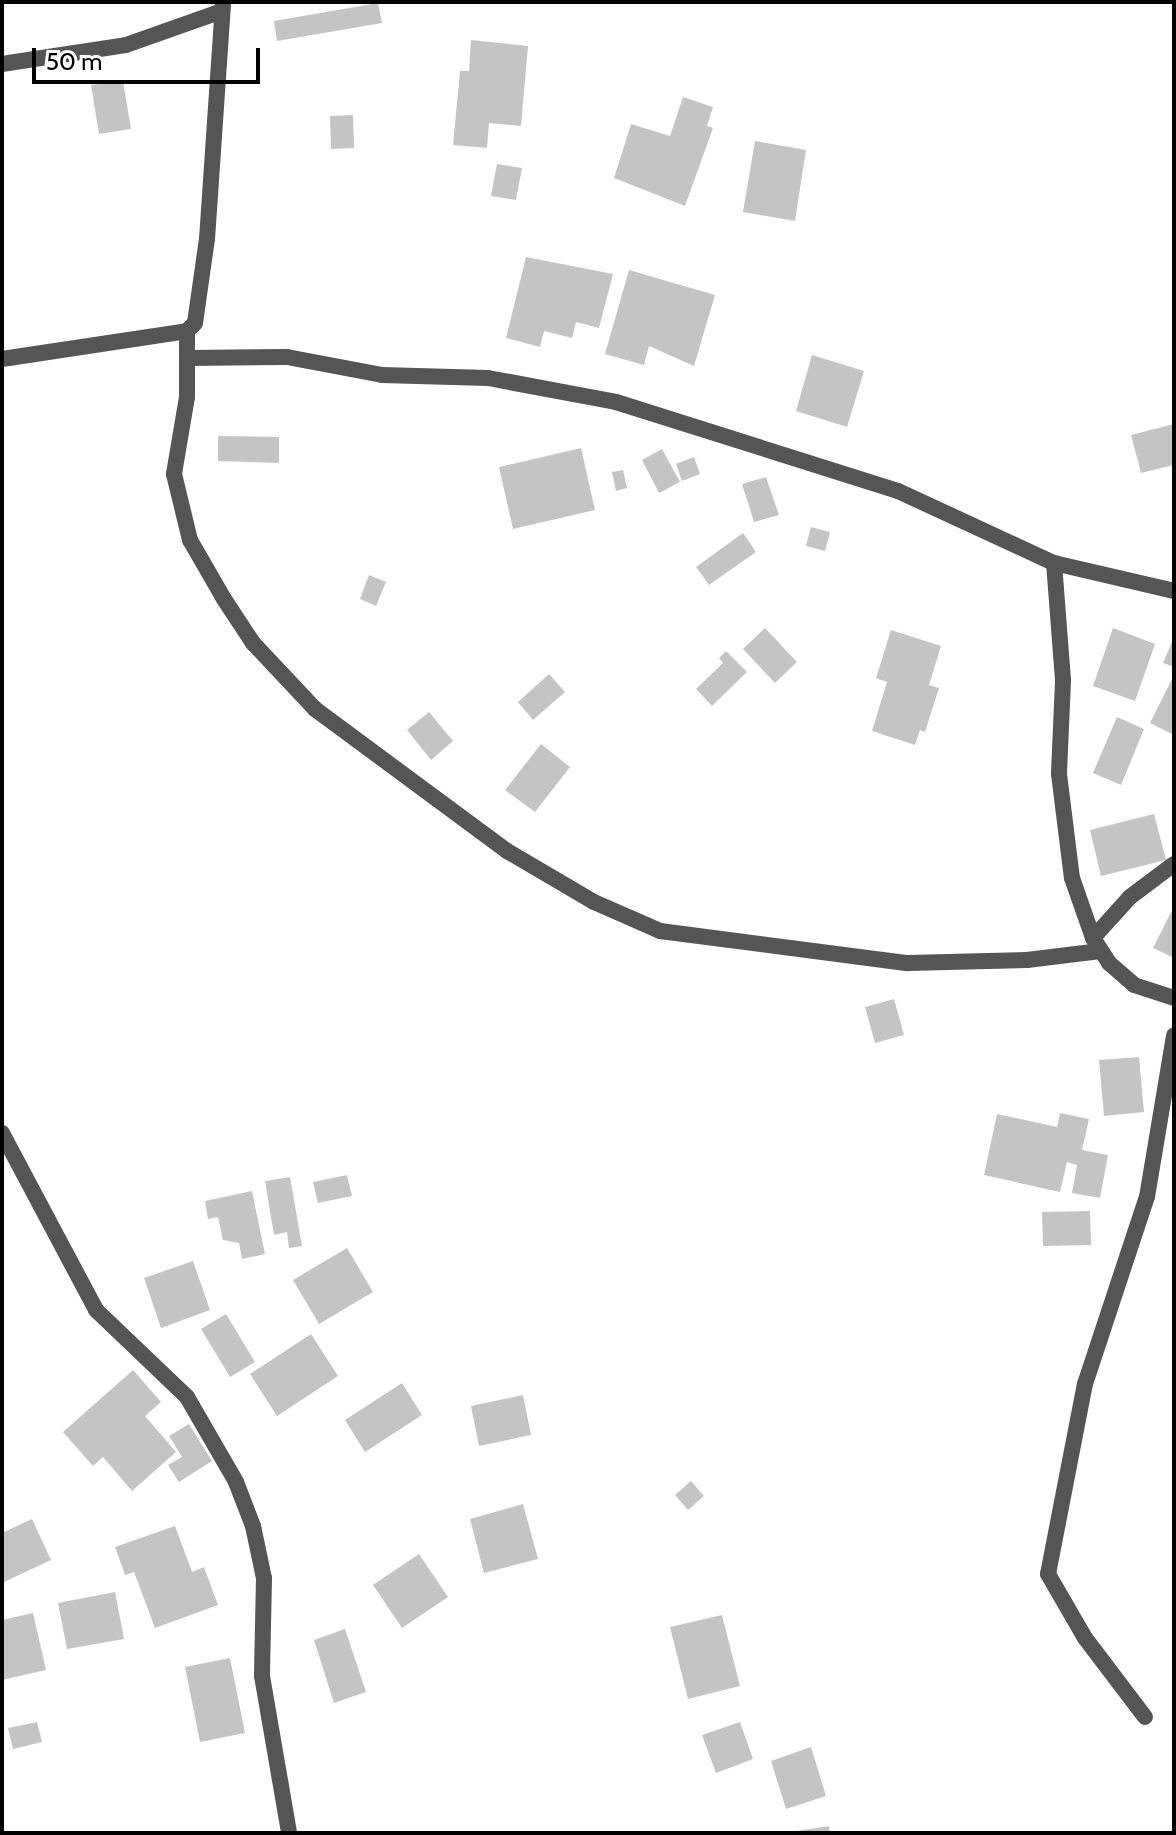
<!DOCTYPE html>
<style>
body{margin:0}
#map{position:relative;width:1176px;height:1835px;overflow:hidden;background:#fff;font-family:Cabin,sans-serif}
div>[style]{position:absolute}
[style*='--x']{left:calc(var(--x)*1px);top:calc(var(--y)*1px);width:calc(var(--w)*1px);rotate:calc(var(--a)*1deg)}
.building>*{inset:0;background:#c4c4c4}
.minor>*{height:16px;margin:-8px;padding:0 8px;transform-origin:8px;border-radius:8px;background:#555}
span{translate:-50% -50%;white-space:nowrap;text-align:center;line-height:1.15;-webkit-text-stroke:6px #fff;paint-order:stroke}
.frame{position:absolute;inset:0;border:4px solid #000;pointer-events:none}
.scale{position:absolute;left:32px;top:48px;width:228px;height:36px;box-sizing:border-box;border:4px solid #000;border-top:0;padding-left:10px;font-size:24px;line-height:28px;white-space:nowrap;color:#000;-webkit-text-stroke:6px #fff;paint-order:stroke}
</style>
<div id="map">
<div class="building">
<i style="clip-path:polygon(378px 3px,382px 23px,277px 41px,274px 21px)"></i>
<i style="clip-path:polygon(471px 40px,528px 46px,521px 126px,489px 123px,487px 148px,453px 145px,460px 71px,469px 71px)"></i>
<i style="clip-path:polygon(123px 81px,131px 129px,99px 134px,91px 85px)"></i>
<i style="clip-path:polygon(683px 97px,713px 107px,707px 126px,713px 128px,685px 206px,614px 178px,631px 124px,670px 136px)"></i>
<i style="clip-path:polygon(353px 115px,354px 148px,331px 149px,330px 116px)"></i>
<i style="clip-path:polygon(755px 141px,806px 150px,795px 221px,743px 212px)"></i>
<i style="clip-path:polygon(497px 164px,522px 168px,516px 200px,491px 196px)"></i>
<i style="clip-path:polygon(526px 257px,613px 274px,599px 328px,576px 322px,572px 338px,544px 331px,540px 347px,506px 338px)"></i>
<i style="clip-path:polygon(629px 270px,715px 295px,694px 366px,649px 346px,644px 365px,605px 354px)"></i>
<i style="clip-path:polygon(812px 355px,864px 371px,847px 427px,796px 411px)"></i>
<i style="clip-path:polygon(1174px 424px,1174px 465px,1141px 473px,1131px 435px)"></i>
<i style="clip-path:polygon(218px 436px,279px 437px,279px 463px,218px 461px)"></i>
<i style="clip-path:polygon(581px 448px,595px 510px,513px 529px,499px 467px)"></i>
<i style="clip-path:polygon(662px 449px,680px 482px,659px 493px,642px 460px)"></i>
<i style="clip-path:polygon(694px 457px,700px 474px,682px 481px,676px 464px)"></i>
<i style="clip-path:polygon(623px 470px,627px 488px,616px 491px,612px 472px)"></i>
<i style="clip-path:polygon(766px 477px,779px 515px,754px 522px,742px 484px)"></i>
<i style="clip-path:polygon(811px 527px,830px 532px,825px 551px,806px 546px)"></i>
<i style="clip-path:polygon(743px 533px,756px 552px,709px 585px,696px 567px)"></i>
<i style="clip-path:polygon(369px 575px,386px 582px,376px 606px,360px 599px)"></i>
<i style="clip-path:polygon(765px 628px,797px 662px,775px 683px,743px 649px)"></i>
<i style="clip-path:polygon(1113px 628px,1155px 644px,1135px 701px,1093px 686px)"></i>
<i style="clip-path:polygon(891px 630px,941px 646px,929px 685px,939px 688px,925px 732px,920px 730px,915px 745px,872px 731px,887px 682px,876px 678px)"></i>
<i style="clip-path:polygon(1174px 637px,1174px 667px,1163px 663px)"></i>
<i style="clip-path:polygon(726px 651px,747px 672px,712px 706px,696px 689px,723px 663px,719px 658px)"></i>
<i style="clip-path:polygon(549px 674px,565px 692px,533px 720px,518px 702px)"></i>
<i style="clip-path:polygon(1174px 675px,1174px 735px,1150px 723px)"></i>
<i style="clip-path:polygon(429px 712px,453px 741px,431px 760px,407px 730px)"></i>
<i style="clip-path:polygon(1117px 717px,1144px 729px,1121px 785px,1093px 773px)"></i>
<i style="clip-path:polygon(541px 744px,570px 767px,535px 812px,505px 790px)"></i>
<i style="clip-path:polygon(1154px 814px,1166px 860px,1101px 876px,1090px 830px)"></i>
<i style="clip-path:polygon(1171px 912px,1174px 913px,1174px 958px,1153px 948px)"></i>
<i style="clip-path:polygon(894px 999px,904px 1035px,875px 1043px,865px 1007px)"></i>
<i style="clip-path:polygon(1139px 1057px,1144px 1112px,1104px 1116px,1099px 1060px)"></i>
<i style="clip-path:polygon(1060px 1113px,1089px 1119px,1082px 1150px,1108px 1155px,1100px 1198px,1072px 1193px,1077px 1165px,1067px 1162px,1060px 1192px,984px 1175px,997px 1114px,1057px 1127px)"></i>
<i style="clip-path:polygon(347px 1175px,352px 1196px,318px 1203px,313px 1182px)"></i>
<i style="clip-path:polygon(290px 1177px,302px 1246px,289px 1248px,287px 1232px,274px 1235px,265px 1181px)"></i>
<i style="clip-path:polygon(252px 1191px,265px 1254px,242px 1259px,239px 1243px,223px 1240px,218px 1217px,208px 1219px,205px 1201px)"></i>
<i style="clip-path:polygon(1090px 1211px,1091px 1245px,1043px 1246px,1042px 1212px)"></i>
<i style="clip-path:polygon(347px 1248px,373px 1292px,319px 1324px,293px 1280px)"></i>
<i style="clip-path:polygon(193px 1261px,210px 1310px,161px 1328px,144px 1278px)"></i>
<i style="clip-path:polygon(226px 1314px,255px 1362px,230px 1377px,201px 1329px)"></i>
<i style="clip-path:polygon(311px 1334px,338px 1376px,277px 1416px,250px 1374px)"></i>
<i style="clip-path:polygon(133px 1370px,161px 1402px,145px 1416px,176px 1452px,132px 1491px,103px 1457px,93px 1466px,63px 1432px)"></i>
<i style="clip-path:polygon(402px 1383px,422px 1415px,365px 1452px,345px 1420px)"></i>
<i style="clip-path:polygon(523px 1395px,531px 1435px,479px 1446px,471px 1406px)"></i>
<i style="clip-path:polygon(189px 1424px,212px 1461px,179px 1482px,168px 1465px,182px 1457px,169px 1436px)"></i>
<i style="clip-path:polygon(691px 1481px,704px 1496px,688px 1510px,675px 1495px)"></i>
<i style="clip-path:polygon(523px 1504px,538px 1559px,484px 1573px,470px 1519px)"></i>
<i style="clip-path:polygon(32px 1519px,51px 1560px,2px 1583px,2px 1533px)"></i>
<i style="clip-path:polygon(175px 1526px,192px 1572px,204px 1567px,218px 1605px,155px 1628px,134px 1572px,125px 1575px,115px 1547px)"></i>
<i style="clip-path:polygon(419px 1554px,448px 1597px,402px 1628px,373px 1585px)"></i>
<i style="clip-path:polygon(115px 1592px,124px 1639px,67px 1649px,58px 1603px)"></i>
<i style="clip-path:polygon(33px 1613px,46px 1670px,2px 1680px,2px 1620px)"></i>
<i style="clip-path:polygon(722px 1615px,740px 1686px,688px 1699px,670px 1627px)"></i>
<i style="clip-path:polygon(345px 1629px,366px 1692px,334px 1703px,314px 1640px)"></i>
<i style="clip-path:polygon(230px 1658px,245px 1733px,200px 1742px,185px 1667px)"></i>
<i style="clip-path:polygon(37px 1722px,42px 1742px,13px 1749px,8px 1728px)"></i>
<i style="clip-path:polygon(740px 1722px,753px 1759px,716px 1773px,702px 1735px)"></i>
<i style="clip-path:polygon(811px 1747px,826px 1796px,786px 1809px,771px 1761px)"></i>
<i style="clip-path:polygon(829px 1826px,830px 1833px,796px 1833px,796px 1831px)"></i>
</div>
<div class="minor">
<i style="--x:2;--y:64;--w:125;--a:-8.7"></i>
<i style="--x:126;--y:45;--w:102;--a:-19.5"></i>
<i style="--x:187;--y:331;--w:66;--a:90"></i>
<i style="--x:187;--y:397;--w:78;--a:99.6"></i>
<i style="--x:174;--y:474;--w:68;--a:76.4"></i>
<i style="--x:190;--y:540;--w:68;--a:60"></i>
<i style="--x:224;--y:599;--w:53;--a:56.6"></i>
<i style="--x:253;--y:643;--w:91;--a:46.8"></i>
<i style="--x:315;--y:709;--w:239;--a:36.5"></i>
<i style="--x:507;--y:851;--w:101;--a:30.4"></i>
<i style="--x:594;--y:902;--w:72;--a:23.7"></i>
<i style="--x:660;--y:931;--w:250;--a:7.4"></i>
<i style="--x:908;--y:963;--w:119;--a:-1.4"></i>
<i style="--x:1027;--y:960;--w:74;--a:-7"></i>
<i style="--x:189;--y:358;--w:98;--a:-0.6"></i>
<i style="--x:287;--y:357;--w:97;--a:10.7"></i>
<i style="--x:382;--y:375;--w:106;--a:1.6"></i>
<i style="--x:488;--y:378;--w:130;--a:10.6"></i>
<i style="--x:616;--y:402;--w:296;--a:17.5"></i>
<i style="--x:898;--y:491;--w:172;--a:24.8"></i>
<i style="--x:1054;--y:563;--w:123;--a:13.1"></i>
<i style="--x:2;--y:359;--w:187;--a:-8.6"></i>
<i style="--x:187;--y:331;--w:11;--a:-45"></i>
<i style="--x:195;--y:323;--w:85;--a:-81.9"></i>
<i style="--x:207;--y:239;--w:238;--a:-86.1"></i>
<i style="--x:1054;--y:563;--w:118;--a:85.6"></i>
<i style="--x:1063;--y:681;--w:93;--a:92.5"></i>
<i style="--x:1059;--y:774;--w:105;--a:82.9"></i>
<i style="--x:1072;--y:878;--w:64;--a:70.7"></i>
<i style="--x:1093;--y:938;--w:30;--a:57"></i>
<i style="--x:1109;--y:963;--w:33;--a:41"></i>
<i style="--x:1134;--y:985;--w:42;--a:18"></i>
<i style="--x:1093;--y:938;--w:55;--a:-47.9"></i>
<i style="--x:1130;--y:897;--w:55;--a:-36.9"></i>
<i style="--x:2;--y:1133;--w:200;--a:62"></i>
<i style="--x:96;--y:1310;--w:126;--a:43.7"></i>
<i style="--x:187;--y:1397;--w:98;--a:60"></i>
<i style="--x:236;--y:1482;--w:47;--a:68.9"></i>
<i style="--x:253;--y:1526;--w:53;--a:78.1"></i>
<i style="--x:264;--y:1578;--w:98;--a:91.2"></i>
<i style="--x:262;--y:1676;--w:159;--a:80.2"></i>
<i style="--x:1145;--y:1717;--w:99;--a:-127.2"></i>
<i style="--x:1085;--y:1638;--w:74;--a:-120"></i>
<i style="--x:1048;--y:1574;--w:194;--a:-79"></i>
<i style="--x:1085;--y:1384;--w:197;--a:-71.7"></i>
<i style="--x:1147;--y:1197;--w:164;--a:-80.5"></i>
</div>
<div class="frame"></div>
<div class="scale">50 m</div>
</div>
